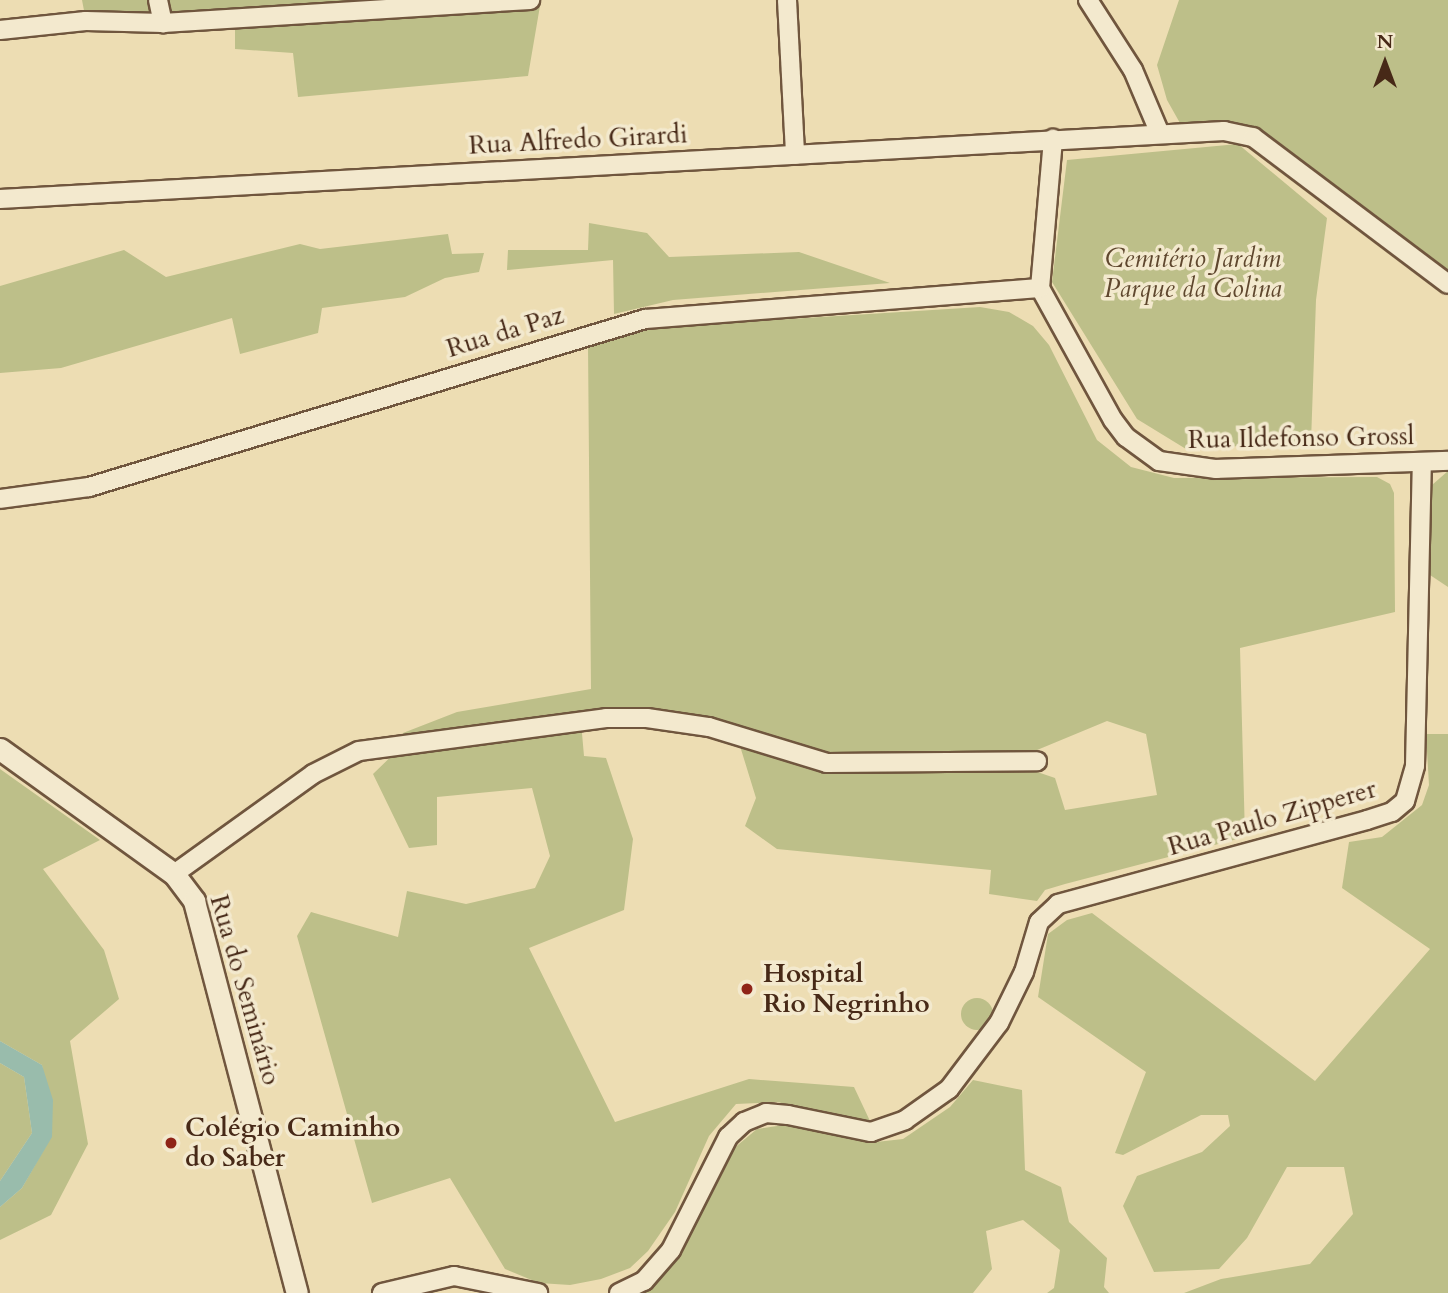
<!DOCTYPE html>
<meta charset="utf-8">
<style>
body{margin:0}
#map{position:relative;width:1448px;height:1293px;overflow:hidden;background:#edddb3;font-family:Cardo,serif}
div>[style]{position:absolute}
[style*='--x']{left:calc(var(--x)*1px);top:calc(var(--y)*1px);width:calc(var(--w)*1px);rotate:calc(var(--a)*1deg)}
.green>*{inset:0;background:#bdbf89}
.round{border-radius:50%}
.water>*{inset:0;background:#99bcac}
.roads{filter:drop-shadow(2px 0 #70563e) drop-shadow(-2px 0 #70563e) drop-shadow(0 2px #70563e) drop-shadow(0 -2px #70563e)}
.minor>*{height:18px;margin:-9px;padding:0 9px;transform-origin:9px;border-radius:9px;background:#f3e9ce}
.tertiary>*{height:21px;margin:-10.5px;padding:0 10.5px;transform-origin:10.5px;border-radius:10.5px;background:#f3e9ce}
.dots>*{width:19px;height:19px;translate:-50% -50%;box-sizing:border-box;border:4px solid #f3e9ce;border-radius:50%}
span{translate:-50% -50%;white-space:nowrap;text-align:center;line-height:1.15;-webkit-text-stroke:7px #f3e9ce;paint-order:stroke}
.street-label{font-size:26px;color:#472917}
.park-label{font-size:26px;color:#5f472e;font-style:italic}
.poi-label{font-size:26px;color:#472917;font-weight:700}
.left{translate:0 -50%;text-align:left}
.north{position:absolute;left:1350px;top:28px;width:70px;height:70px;-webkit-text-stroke:5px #f3e9ce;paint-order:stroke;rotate:0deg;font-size:19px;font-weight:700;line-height:28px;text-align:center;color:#472917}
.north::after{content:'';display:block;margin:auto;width:24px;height:32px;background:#472917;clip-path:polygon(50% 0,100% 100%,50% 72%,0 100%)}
</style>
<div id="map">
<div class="green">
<i style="clip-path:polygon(82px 0,541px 0,528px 76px,298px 97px,293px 53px,235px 49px,235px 18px,86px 21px)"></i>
<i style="clip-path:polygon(1179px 0,1448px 0,1448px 284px,1264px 144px,1185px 132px,1167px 100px,1157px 65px)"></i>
<i style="clip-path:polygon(1238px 144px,1327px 218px,1316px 300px,1311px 442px,1186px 449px,1137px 419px,1052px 282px,1067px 160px)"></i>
<i style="clip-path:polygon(589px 223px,647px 233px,669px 257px,799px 252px,890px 283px,673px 300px,614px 314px,613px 260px,507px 270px,508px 250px,588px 250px)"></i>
<i style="clip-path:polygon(448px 234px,452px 254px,484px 253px,479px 272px,445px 278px,405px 297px,322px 308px,318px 333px,240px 354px,232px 318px,61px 368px,0 373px,0 286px,124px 250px,166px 277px,300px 244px,320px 249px)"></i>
<i style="clip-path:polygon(evenodd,980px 307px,1009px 312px,1033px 326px,1049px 345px,1097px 440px,1131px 467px,1174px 478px,1377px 477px,1390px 484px,1394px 493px,1395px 612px,1240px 648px,1245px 837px,1065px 884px,1045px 890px,1037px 901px,989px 894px,991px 870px,777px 849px,745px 826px,756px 798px,736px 733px,709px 727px,581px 722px,584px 756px,606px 758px,633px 839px,624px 910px,529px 948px,615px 1122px,749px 1079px,854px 1087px,870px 1121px,846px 1122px,778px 1102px,736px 1104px,709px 1136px,675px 1212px,648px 1251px,630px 1268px,601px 1279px,570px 1285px,539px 1283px,505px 1269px,450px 1178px,372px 1203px,297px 936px,311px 912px,398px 937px,407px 891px,466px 904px,535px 888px,550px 856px,532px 788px,437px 797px,437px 845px,409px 848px,373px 774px,404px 744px,403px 733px,457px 712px,591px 689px,588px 346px,624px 332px,649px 328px,980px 307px,1107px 721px,1146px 734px,1157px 795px,1065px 810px,1055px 778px,1008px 762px,1107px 721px)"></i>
<i style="clip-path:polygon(1448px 471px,1448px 587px,1430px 575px,1430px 498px,1432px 485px)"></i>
<i style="clip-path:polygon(1426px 734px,1448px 734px,1448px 1293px,1184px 1293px,1221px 1279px,1310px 1264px,1353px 1214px,1344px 1167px,1287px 1167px,1247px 1238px,1219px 1269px,1154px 1272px,1123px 1206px,1137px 1176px,1202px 1152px,1230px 1126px,1228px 1115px,1201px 1115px,1123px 1155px,1115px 1153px,1146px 1072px,1038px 997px,1048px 934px,1067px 920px,1092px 913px,1315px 1081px,1430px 949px,1342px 888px,1349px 842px,1382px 837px,1422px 805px,1429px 785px)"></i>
<i style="clip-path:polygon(0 769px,100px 840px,43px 869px,104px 950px,119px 999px,70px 1041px,88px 1144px,51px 1215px,0 1240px,0 1207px,22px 1188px,51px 1137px,42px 1065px,0 1041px)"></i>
<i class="round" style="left:961px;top:998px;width:32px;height:32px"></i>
<i style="clip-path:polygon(0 1063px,24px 1077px,32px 1133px,0 1181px)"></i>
<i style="clip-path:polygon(973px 1080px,1022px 1090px,1025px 1170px,1061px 1187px,1069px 1222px,1107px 1258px,1104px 1287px,1109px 1293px,1047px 1293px,1054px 1288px,1060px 1250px,1023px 1220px,986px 1231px,992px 1269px,973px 1293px,638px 1293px,666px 1272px,733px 1149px,757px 1129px,784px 1125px,876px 1142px,903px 1139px,950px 1107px)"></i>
</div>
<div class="water">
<i style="clip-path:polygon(0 1041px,42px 1065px,53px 1100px,52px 1137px,22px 1188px,0 1207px,0 1181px,32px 1133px,24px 1077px,0 1063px)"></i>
</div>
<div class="roads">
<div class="minor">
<i style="--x:158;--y:0;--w:24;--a:78"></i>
<i style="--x:787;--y:0;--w:155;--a:87"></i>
<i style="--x:1088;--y:0;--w:83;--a:57.3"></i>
<i style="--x:1133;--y:70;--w:69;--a:67.1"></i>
<i style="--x:0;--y:30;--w:86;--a:-6"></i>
<i style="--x:86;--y:21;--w:77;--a:1.5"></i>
<i style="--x:163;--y:23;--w:368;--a:-3.6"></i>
<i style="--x:0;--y:199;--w:1226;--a:-3.18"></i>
<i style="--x:1224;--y:131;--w:30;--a:12"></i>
<i style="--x:1253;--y:137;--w:244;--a:37"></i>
<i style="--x:1040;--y:288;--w:151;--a:61.1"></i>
<i style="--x:1113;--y:420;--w:21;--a:53"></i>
<i style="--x:1126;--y:437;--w:41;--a:36"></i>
<i style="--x:1159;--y:461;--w:58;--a:8"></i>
<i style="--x:1216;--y:469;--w:232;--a:-2"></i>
<i style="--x:1040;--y:288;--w:150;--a:-85"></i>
<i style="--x:0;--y:499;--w:90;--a:-7.7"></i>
<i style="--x:89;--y:487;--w:581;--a:-16.81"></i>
<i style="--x:645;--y:319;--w:396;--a:-4.5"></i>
<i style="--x:174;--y:874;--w:171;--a:-35.7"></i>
<i style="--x:313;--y:774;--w:51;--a:-26.6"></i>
<i style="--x:359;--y:751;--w:249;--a:-7.6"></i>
<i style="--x:606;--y:718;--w:41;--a:0"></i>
<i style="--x:647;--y:718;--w:63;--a:8.3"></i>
<i style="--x:709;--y:727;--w:123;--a:17"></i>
<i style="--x:827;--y:763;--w:210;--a:-0.5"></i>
<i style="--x:382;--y:1293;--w:74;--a:-13.3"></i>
<i style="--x:454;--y:1276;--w:86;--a:11.4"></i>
<i style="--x:619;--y:1293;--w:28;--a:-26"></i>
<i style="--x:644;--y:1281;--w:41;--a:-48.9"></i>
<i style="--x:671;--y:1250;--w:127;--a:-63.2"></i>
<i style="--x:728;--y:1137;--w:22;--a:-43"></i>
<i style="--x:744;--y:1122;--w:24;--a:-22"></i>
<i style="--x:766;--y:1113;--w:22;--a:5"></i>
<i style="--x:788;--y:1115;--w:85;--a:11.6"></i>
<i style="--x:871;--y:1132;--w:36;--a:-19"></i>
<i style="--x:905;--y:1120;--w:54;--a:-35.2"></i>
<i style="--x:949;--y:1089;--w:83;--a:-52.9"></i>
<i style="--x:999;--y:1023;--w:57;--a:-63.9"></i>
<i style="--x:1024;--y:972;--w:52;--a:-73.3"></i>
<i style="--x:1039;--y:922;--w:26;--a:-43"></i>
<i style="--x:1058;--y:904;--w:320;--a:-15.2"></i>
<i style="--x:1367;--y:820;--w:26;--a:-18"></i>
<i style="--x:1392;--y:812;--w:17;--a:-40"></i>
<i style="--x:1405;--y:801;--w:37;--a:-74"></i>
<i style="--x:1415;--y:765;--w:303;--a:-88.7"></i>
</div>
<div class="tertiary">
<i style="--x:0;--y:749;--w:214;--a:35.7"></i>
<i style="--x:174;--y:874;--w:34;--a:53"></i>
<i style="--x:194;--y:901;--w:405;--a:75.3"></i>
</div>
</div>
<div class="dots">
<i style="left:747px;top:989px;background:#8f2418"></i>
<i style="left:171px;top:1143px;background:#8f2418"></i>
</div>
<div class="street-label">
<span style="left:578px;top:140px;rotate:-3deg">Rua Alfredo Girardi</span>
<span style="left:505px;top:332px;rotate:-17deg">Rua da Paz</span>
<span style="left:1301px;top:438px;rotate:-1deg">Rua Ildefonso Grossl</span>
<span style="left:1272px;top:818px;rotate:-16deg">Rua Paulo Zipperer</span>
<span style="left:245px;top:990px;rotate:74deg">Rua do Seminário</span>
</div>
<div class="park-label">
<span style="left:1193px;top:274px">Cemitério Jardim<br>Parque da Colina</span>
</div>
<div class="poi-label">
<span class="left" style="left:763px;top:989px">Hospital<br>Rio Negrinho</span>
<span class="left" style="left:185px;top:1143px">Colégio Caminho<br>do Saber</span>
</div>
<div class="north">N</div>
</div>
